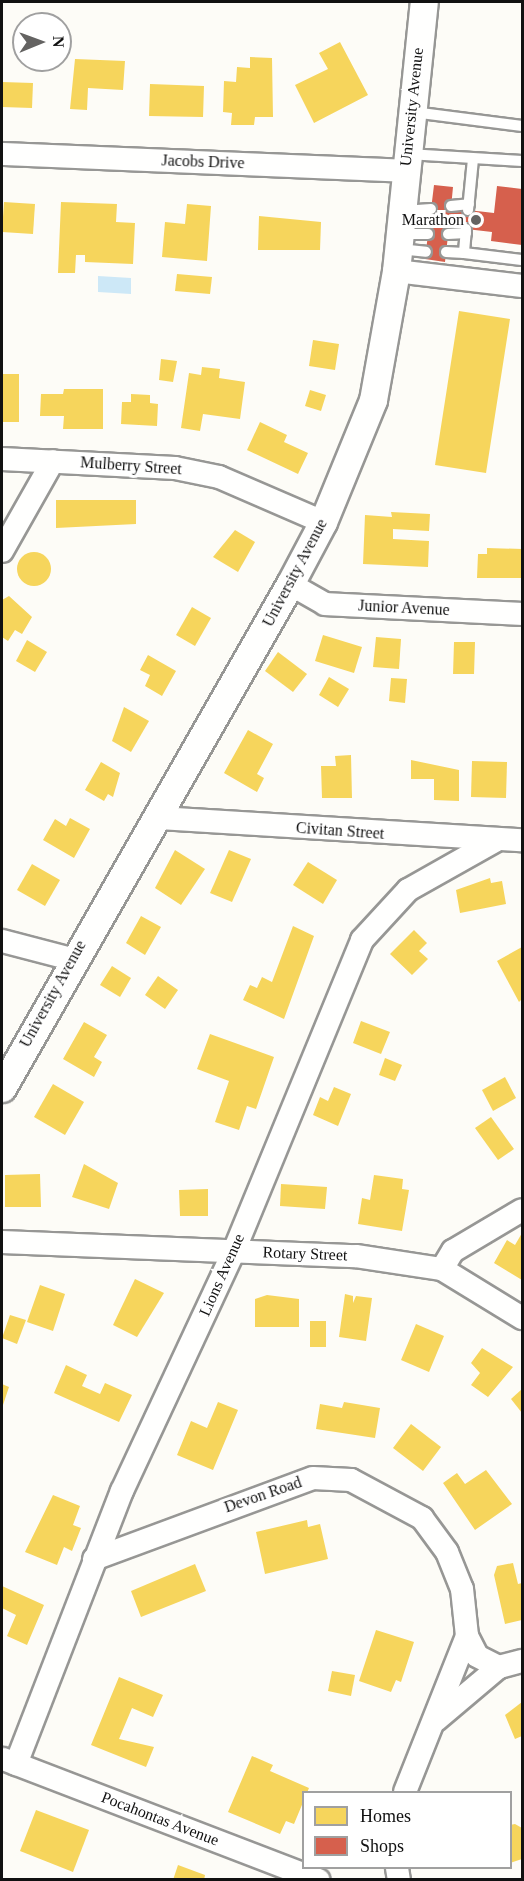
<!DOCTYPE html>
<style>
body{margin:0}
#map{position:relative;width:524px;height:1881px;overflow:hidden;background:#fdfcf7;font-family:Georgia,serif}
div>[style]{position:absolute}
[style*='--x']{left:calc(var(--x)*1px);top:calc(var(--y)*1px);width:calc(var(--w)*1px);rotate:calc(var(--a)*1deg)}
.water>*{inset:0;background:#cde8f7}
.homes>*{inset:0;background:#f6d55c}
.round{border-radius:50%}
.shops>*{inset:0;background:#d6604d}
.roads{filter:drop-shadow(2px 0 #979795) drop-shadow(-2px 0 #979795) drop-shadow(0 2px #979795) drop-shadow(0 -2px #979795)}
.service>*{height:10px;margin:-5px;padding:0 5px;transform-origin:5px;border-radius:5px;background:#fffffe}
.minor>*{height:22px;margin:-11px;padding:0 11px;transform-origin:11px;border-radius:11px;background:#fffffe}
.tertiary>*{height:27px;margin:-13.5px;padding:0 13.5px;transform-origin:13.5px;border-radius:13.5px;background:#fffffe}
.dots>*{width:16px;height:16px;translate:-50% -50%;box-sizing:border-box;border:3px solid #fff;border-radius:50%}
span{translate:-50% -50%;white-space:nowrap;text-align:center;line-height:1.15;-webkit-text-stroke:6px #fff;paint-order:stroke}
.street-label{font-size:16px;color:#111}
.poi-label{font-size:16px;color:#111}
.right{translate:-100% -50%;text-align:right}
.frame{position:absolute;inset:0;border:3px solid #111;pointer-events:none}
.legend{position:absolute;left:302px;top:1791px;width:210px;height:78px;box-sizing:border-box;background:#fff;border:2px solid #a0a0a0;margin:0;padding:8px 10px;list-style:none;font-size:18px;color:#111}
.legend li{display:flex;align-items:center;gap:12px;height:30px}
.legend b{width:30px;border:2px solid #a0a0a0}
.north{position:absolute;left:12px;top:12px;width:60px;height:60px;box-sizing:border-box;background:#fff;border:2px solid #a0a0a0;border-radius:50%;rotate:89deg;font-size:16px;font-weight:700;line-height:24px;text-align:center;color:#111}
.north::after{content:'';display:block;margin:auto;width:21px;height:27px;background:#646362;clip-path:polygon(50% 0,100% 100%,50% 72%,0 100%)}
</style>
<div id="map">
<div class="water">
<i style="clip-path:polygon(98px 276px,131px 278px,131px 294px,98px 292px)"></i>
</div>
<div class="homes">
<i style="clip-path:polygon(340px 42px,368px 95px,314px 123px,295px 85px,328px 69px,319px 53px)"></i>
<i style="clip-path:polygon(250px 57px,272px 58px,273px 117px,255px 117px,254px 125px,231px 125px,232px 113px,223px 112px,224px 81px,236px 82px,237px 67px,250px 68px)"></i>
<i style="clip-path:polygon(75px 59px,125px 61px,123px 90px,88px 88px,87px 110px,70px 109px)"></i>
<i style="clip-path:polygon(2px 82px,33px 83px,32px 108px,2px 107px)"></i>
<i style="clip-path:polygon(150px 84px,204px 86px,203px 117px,149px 116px)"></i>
<i style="clip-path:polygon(4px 202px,35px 204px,33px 234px,2px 232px)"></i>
<i style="clip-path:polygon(61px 202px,117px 204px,116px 222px,135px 223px,133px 264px,85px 262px,85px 255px,76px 255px,75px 273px,58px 273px)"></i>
<i style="clip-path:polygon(187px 204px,211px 206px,207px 261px,162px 257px,165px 222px,185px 224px)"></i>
<i style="clip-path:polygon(259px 216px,321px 222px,320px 250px,258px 250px)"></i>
<i style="clip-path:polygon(177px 274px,212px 277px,210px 294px,175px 291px)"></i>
<i style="clip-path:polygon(459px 311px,510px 319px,486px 473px,435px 465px)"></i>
<i style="clip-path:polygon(313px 340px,339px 344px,335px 370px,309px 366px)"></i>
<i style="clip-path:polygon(161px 359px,177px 361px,173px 382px,159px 380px)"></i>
<i style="clip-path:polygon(202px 367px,220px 369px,219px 378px,245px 382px,240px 419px,203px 414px,200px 431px,181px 428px,189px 373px,201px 375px)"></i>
<i style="clip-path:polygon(2px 374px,19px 374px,19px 422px,2px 422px)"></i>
<i style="clip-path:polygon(64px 389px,103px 389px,103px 429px,63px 429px,64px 416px,40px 416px,41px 394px,63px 394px)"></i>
<i style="clip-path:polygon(310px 390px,326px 395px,321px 411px,305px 406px)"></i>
<i style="clip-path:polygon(131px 394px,150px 395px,150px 403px,158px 404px,157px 426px,121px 424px,122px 402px,131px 402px)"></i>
<i style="clip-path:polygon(260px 422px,287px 435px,284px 442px,308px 453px,298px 474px,247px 450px)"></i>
<i style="clip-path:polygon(56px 500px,136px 500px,136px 524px,56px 528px)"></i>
<i style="clip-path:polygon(391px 512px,430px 514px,429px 531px,393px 529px,393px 539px,429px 541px,428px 567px,363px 564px,365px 515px,392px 517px)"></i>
<i style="clip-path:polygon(235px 530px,255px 542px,238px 572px,213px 557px)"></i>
<i style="clip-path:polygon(487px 548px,522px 549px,522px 578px,477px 578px,478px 554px,487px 554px)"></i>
<i class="round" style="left:17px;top:552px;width:34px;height:34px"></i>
<i style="clip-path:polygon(9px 596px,32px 617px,22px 634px,15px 630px,8px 641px,2px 637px,2px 600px)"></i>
<i style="clip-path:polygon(192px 607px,211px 618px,195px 646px,176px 635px)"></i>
<i style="clip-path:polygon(323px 635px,362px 647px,354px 673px,315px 661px)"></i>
<i style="clip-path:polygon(376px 637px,401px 639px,399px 669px,373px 667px)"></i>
<i style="clip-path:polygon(27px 640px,47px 652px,35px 672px,16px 661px)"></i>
<i style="clip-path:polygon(454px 642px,475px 642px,474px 674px,453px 674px)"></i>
<i style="clip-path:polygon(278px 652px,307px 674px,293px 692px,265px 671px)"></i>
<i style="clip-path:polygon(148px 655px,176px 671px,162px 696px,145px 686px,150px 675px,140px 670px)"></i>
<i style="clip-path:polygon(329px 677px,349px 689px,338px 707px,319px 695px)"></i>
<i style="clip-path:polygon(391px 678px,407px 679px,405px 703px,389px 701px)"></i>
<i style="clip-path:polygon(124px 707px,149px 721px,131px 752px,112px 741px)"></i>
<i style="clip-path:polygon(248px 730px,273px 744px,257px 774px,264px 778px,257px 792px,224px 773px)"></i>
<i style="clip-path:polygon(351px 755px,352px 798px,322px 798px,321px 766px,336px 766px,335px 756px)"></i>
<i style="clip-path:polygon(411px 760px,459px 770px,459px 801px,434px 800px,434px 779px,411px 779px)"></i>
<i style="clip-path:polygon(472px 761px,507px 762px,506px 798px,471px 797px)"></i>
<i style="clip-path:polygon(101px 762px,120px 773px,113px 797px,108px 794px,104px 801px,85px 790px)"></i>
<i style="clip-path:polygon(70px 818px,90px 829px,74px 858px,43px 840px,55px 819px,66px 826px)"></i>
<i style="clip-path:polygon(175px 850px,205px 869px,181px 905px,155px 888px)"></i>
<i style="clip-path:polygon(229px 850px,251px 859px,232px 902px,210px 893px)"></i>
<i style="clip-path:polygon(308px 862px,337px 880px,323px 904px,293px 885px)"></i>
<i style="clip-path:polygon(32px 864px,60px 880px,45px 906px,17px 890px)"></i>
<i style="clip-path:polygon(490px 878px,491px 883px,502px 881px,506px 904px,460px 913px,456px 890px)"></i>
<i style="clip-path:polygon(141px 916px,161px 927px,145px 955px,126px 943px)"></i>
<i style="clip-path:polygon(293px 926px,314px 936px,284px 1019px,243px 1000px,250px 985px,257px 988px,262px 977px,272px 982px)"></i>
<i style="clip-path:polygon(414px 930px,427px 943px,419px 951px,428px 959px,412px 975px,390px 954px)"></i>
<i style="clip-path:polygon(522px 947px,522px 999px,519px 1002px,497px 961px)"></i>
<i style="clip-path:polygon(112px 966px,131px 978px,120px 997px,100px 985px)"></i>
<i style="clip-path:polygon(158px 976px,178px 990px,165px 1009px,145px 995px)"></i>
<i style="clip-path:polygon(361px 1021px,390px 1032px,381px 1054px,353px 1043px)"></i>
<i style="clip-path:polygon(84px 1022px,107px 1035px,94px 1057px,102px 1062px,94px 1077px,63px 1059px)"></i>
<i style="clip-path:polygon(210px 1034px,274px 1057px,256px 1109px,247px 1106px,239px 1130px,215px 1122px,229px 1081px,197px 1069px)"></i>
<i style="clip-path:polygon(385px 1058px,402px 1065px,395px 1081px,379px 1075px)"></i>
<i style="clip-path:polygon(505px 1077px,516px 1098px,493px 1111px,482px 1090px)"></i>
<i style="clip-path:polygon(53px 1084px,84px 1102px,65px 1135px,34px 1117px)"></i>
<i style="clip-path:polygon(334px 1087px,351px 1094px,338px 1126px,313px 1115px,320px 1097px,328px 1101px)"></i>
<i style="clip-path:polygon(491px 1117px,514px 1149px,498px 1160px,475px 1128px)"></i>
<i style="clip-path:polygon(84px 1164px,118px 1183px,109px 1209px,72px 1197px)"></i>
<i style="clip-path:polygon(40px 1174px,41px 1207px,5px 1207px,5px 1175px)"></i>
<i style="clip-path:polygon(374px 1175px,403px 1179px,402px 1189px,409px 1190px,402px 1231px,358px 1224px,362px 1198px,370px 1200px)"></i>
<i style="clip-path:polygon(281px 1184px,327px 1187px,325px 1209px,280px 1206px)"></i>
<i style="clip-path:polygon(208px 1189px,208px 1216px,180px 1216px,179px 1190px)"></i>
<i style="clip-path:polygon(522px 1233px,522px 1280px,494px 1263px,507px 1240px,515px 1245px)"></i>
<i style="clip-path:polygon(135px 1279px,164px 1293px,137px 1337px,113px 1325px)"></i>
<i style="clip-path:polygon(40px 1285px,65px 1294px,53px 1331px,27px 1322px)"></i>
<i style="clip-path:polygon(345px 1294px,353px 1296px,353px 1303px,356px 1296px,372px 1298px,366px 1341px,339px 1337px)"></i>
<i style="clip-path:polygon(267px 1295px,299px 1299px,299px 1327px,255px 1327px,255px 1299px)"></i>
<i style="clip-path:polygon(10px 1315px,26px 1320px,17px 1344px,2px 1338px)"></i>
<i style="clip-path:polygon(310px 1321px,326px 1321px,326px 1347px,310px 1347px)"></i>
<i style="clip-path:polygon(416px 1324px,444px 1336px,429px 1372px,401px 1360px)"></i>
<i style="clip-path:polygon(482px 1348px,513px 1367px,488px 1397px,471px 1385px,480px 1373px,471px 1363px)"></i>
<i style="clip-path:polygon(66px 1365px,87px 1375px,82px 1386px,100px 1394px,105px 1383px,132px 1395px,119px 1422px,54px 1393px)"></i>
<i style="clip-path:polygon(2px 1384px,9px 1387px,2px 1408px)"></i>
<i style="clip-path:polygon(522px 1389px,522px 1413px,511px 1399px)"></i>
<i style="clip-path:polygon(218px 1402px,238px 1410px,213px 1470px,177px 1455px,191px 1421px,207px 1428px)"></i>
<i style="clip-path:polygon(344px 1402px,380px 1408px,375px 1438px,316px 1429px,320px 1404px,342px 1408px)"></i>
<i style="clip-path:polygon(411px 1424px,441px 1447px,423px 1471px,393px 1448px)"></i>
<i style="clip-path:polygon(486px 1470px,512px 1504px,475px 1530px,443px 1483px,457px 1473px,465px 1484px)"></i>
<i style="clip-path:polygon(53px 1495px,80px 1506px,73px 1525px,81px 1528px,72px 1551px,64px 1547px,57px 1565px,25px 1552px)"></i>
<i style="clip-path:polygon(307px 1520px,308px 1527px,320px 1524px,328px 1559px,265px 1574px,256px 1532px)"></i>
<i style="clip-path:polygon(513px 1563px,518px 1584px,522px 1583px,522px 1620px,505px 1624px,494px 1575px,497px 1566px)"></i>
<i style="clip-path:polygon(195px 1564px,206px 1591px,141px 1617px,131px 1591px)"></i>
<i style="clip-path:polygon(2px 1586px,44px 1605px,27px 1645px,7px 1636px,16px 1615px,2px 1608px)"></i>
<i style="clip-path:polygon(376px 1630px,414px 1642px,401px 1682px,396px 1680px,391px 1692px,359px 1681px)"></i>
<i style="clip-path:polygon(332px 1671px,355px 1675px,351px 1696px,328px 1691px)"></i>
<i style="clip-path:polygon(119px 1677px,163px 1695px,153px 1717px,132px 1708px,119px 1739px,154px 1747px,146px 1767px,91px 1745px)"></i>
<i style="clip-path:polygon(522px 1702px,522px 1736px,515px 1739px,505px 1715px)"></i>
<i style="clip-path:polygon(252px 1756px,273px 1765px,270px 1771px,309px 1788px,294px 1824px,286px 1821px,280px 1834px,228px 1812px)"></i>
<i style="clip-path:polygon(36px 1810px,89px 1830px,73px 1872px,20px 1851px)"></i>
<i style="clip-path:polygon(515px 1824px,522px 1828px,522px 1859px,510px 1863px,510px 1825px)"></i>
<i style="clip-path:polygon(178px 1865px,205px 1875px,204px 1880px,173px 1880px)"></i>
</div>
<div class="shops">
<i style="clip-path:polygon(434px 185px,453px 187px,451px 208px,494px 213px,497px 186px,522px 189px,522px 245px,491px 241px,492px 232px,449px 227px,445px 262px,425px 259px)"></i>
</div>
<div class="roads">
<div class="service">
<i style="--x:413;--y:112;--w:110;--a:7.3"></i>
<i style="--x:408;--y:154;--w:114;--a:3.5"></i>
<i style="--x:451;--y:206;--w:18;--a:-6"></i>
<i style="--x:468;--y:210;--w:51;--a:-84.4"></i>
<i style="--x:403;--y:211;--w:28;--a:-4"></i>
<i style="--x:466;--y:229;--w:24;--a:95"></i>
<i style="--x:464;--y:253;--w:58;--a:6.9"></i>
<i style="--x:401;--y:234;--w:27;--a:0"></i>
<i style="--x:448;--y:234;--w:18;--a:-3"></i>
<i style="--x:399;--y:249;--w:27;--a:6"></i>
<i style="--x:446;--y:252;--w:18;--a:3"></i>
</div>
<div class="minor">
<i style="--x:2;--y:154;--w:403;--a:2.4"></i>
<i style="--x:396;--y:271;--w:127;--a:6.8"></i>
<i style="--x:2;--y:459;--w:173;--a:3"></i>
<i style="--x:175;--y:468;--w:45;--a:11.6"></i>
<i style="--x:219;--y:477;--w:113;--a:23.4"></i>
<i style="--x:2;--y:551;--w:103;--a:-60.5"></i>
<i style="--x:290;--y:584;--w:40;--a:29.7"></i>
<i style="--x:325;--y:604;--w:197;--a:2.9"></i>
<i style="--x:158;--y:818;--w:365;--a:3.5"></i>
<i style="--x:2;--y:941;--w:71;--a:14.6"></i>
<i style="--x:2;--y:1242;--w:354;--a:2.3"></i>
<i style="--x:356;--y:1256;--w:87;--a:8.6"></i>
<i style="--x:442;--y:1269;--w:94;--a:31.5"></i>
<i style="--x:442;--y:1269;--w:21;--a:-59"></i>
<i style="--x:453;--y:1251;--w:80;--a:-30.7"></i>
<i style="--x:94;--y:1559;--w:233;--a:-20.3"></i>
<i style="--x:313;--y:1478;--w:38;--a:3"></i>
<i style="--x:351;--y:1480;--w:81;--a:28.2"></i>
<i style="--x:422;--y:1518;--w:42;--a:53.7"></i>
<i style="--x:447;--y:1552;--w:40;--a:68"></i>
<i style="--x:462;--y:1589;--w:47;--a:83.9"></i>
<i style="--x:467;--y:1636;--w:168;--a:111.7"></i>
<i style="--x:467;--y:1636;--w:22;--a:63"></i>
<i style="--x:477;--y:1656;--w:25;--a:27"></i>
<i style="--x:436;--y:1720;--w:82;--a:-40.1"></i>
<i style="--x:499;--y:1667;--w:24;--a:-15"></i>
<i style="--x:3;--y:1759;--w:338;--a:21"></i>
<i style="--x:16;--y:1764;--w:293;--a:-68.8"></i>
<i style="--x:122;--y:1491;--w:265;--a:-65"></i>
<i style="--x:234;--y:1251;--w:336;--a:-67.6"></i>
<i style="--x:362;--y:940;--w:68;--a:-47.4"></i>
<i style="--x:408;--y:890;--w:100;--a:-29.4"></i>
<i style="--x:397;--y:1868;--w:12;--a:81"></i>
</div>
<div class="tertiary">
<i style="--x:2;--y:1088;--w:580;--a:-60.26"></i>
<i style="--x:290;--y:584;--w:70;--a:-62"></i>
<i style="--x:323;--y:522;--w:132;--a:-67.7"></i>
<i style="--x:373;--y:400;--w:131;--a:-79.9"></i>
<i style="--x:396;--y:271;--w:270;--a:-84.1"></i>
</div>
</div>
<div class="dots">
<i style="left:476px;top:220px;background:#646362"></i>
</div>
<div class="street-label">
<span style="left:412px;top:107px;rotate:-84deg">University Avenue</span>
<span style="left:203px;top:162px;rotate:2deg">Jacobs Drive</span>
<span style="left:131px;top:466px;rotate:4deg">Mulberry Street</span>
<span style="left:295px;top:573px;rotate:-62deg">University Avenue</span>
<span style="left:404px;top:608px;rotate:3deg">Junior Avenue</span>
<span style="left:340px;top:831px;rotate:4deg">Civitan Street</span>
<span style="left:53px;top:994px;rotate:-61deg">University Avenue</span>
<span style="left:305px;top:1254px;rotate:2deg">Rotary Street</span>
<span style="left:222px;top:1275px;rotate:-66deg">Lions Avenue</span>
<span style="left:263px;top:1495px;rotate:-19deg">Devon Road</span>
<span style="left:160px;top:1819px;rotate:21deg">Pocahontas Avenue</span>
</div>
<div class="poi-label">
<span class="right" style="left:464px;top:220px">Marathon</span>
</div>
<div class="frame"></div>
<ul class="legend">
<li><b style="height:16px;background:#f6d55c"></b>Homes</li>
<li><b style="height:16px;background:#d6604d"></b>Shops</li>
</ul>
<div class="north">N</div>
</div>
